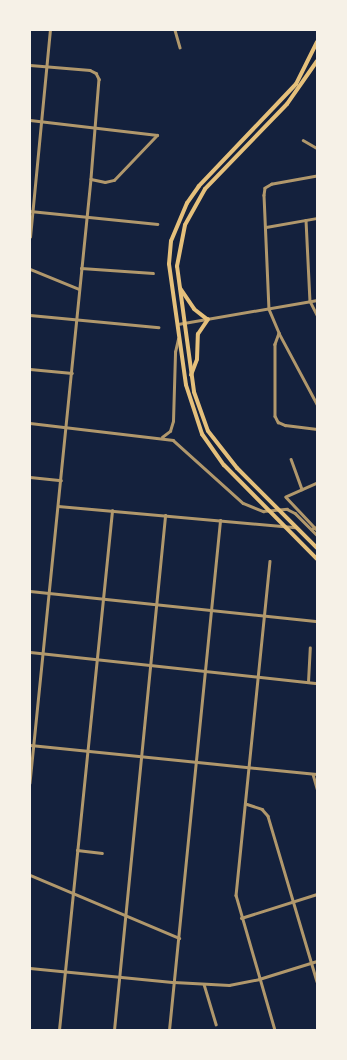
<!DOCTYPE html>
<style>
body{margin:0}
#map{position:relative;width:347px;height:1060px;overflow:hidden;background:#14213d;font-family:Poppins,sans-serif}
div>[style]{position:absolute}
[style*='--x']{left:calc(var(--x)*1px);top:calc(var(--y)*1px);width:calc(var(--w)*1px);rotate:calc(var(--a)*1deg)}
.minor>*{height:2.5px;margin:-1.25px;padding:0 1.25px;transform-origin:1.25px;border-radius:1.25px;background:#b1986c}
.tertiary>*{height:3px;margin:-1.5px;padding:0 1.5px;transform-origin:1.5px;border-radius:1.5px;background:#b1986c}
.primary>*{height:4px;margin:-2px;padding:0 2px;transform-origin:2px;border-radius:2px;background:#e5c07b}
span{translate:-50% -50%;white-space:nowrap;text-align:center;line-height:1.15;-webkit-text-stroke:3px #f6f1e7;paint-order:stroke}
.frame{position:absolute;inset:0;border:31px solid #f6f1e7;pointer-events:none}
</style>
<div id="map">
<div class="minor">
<i style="--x:175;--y:30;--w:18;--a:74"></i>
<i style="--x:30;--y:65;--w:60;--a:4.8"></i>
<i style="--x:90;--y:70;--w:7;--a:27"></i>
<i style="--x:96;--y:73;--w:7;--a:63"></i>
<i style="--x:99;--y:79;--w:100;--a:94.6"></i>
<i style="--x:91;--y:179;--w:607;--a:95.77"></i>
<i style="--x:30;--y:120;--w:128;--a:6.7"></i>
<i style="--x:303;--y:140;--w:16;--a:30"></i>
<i style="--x:317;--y:176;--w:46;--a:169.9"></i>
<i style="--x:272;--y:184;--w:8;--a:150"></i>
<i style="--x:265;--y:188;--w:7;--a:98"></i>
<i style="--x:264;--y:195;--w:114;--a:87.5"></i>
<i style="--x:269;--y:309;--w:26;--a:67"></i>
<i style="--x:279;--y:333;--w:12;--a:110"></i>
<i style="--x:275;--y:344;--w:72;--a:90"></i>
<i style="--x:275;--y:416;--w:7;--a:63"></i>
<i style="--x:278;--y:422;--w:8;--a:23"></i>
<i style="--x:285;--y:425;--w:32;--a:7"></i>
<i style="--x:91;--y:179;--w:14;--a:12"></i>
<i style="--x:105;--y:182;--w:9;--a:-13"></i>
<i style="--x:114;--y:180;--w:62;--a:-46.3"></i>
<i style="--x:30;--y:211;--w:128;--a:5.8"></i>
<i style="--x:306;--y:220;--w:81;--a:87.2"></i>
<i style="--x:310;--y:301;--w:16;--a:63"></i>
<i style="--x:266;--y:227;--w:52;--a:-10"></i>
<i style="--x:30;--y:237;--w:208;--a:-84.5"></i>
<i style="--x:81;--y:268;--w:72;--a:4"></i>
<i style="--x:30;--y:269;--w:53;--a:22.2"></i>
<i style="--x:30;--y:315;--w:129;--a:5.4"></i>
<i style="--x:178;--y:324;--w:141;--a:-9.8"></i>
<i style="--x:279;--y:333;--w:81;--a:61.8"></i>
<i style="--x:30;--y:369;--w:42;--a:5.4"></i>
<i style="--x:30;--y:423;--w:144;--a:6.8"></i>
<i style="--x:173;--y:440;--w:94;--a:42"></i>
<i style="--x:243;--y:503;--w:22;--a:22"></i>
<i style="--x:263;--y:511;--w:24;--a:-5"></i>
<i style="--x:287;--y:509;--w:9;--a:27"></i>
<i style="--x:295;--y:513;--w:31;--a:45"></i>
<i style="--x:162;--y:437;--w:10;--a:-37"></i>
<i style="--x:170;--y:431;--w:10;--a:-73"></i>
<i style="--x:173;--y:421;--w:69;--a:-88.3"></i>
<i style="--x:175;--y:352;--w:13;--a:-77"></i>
<i style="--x:291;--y:459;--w:32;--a:70"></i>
<i style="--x:30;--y:477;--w:31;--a:6"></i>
<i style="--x:317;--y:483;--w:34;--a:156"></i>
<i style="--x:286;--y:497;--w:45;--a:46.8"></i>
<i style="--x:58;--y:506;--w:238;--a:5.1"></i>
<i style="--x:311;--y:529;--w:6;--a:-18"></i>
<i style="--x:270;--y:561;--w:336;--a:95.8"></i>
<i style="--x:236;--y:895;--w:141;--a:73.9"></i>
<i style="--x:30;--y:591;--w:289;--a:6"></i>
<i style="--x:308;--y:682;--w:34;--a:-87"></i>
<i style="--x:313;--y:774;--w:15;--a:74"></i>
<i style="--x:247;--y:804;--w:16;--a:18"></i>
<i style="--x:262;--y:809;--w:9;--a:49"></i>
<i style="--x:268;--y:816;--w:172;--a:73.5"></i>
<i style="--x:77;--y:850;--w:25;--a:7"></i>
<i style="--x:30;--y:875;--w:162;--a:22.9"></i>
<i style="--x:241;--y:918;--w:80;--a:-17.5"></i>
<i style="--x:30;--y:968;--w:145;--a:5.6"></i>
<i style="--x:174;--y:982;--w:55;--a:3.1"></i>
<i style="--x:229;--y:985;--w:31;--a:-11"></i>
<i style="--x:259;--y:979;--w:61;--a:-17.2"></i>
<i style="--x:204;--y:984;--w:42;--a:73.3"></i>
<i style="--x:59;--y:1030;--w:522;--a:-84.17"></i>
<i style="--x:114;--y:1030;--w:517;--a:-84.33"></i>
<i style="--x:169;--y:1030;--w:512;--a:-84.28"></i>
</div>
<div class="tertiary">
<i style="--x:30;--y:652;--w:289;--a:6.2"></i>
<i style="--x:30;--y:745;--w:288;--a:5.8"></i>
</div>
<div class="primary">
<i style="--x:317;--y:42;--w:47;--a:116.6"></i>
<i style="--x:296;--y:84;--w:141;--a:133.6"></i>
<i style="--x:199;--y:186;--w:21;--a:125"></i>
<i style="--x:187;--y:203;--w:41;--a:112.8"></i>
<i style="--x:171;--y:241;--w:23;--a:95"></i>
<i style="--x:169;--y:264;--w:122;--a:82"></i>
<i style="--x:186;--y:385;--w:52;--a:71.9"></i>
<i style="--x:202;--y:434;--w:38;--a:55"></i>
<i style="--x:224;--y:465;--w:132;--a:45.3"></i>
<i style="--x:317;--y:61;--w:52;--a:124.9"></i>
<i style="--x:287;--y:104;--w:118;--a:134"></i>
<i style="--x:205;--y:189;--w:41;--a:119.1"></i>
<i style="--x:185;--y:225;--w:42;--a:101"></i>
<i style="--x:177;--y:266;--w:127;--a:82.3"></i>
<i style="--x:194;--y:392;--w:41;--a:70.3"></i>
<i style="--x:208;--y:431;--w:47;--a:51.9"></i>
<i style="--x:237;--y:468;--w:113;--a:45"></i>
<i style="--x:180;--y:288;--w:25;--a:56"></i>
<i style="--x:194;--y:309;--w:16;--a:38"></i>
<i style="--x:191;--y:375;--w:17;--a:-69"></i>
<i style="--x:197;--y:359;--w:25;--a:-88"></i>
<i style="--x:198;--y:334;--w:18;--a:-56"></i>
</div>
<div class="frame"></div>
</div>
